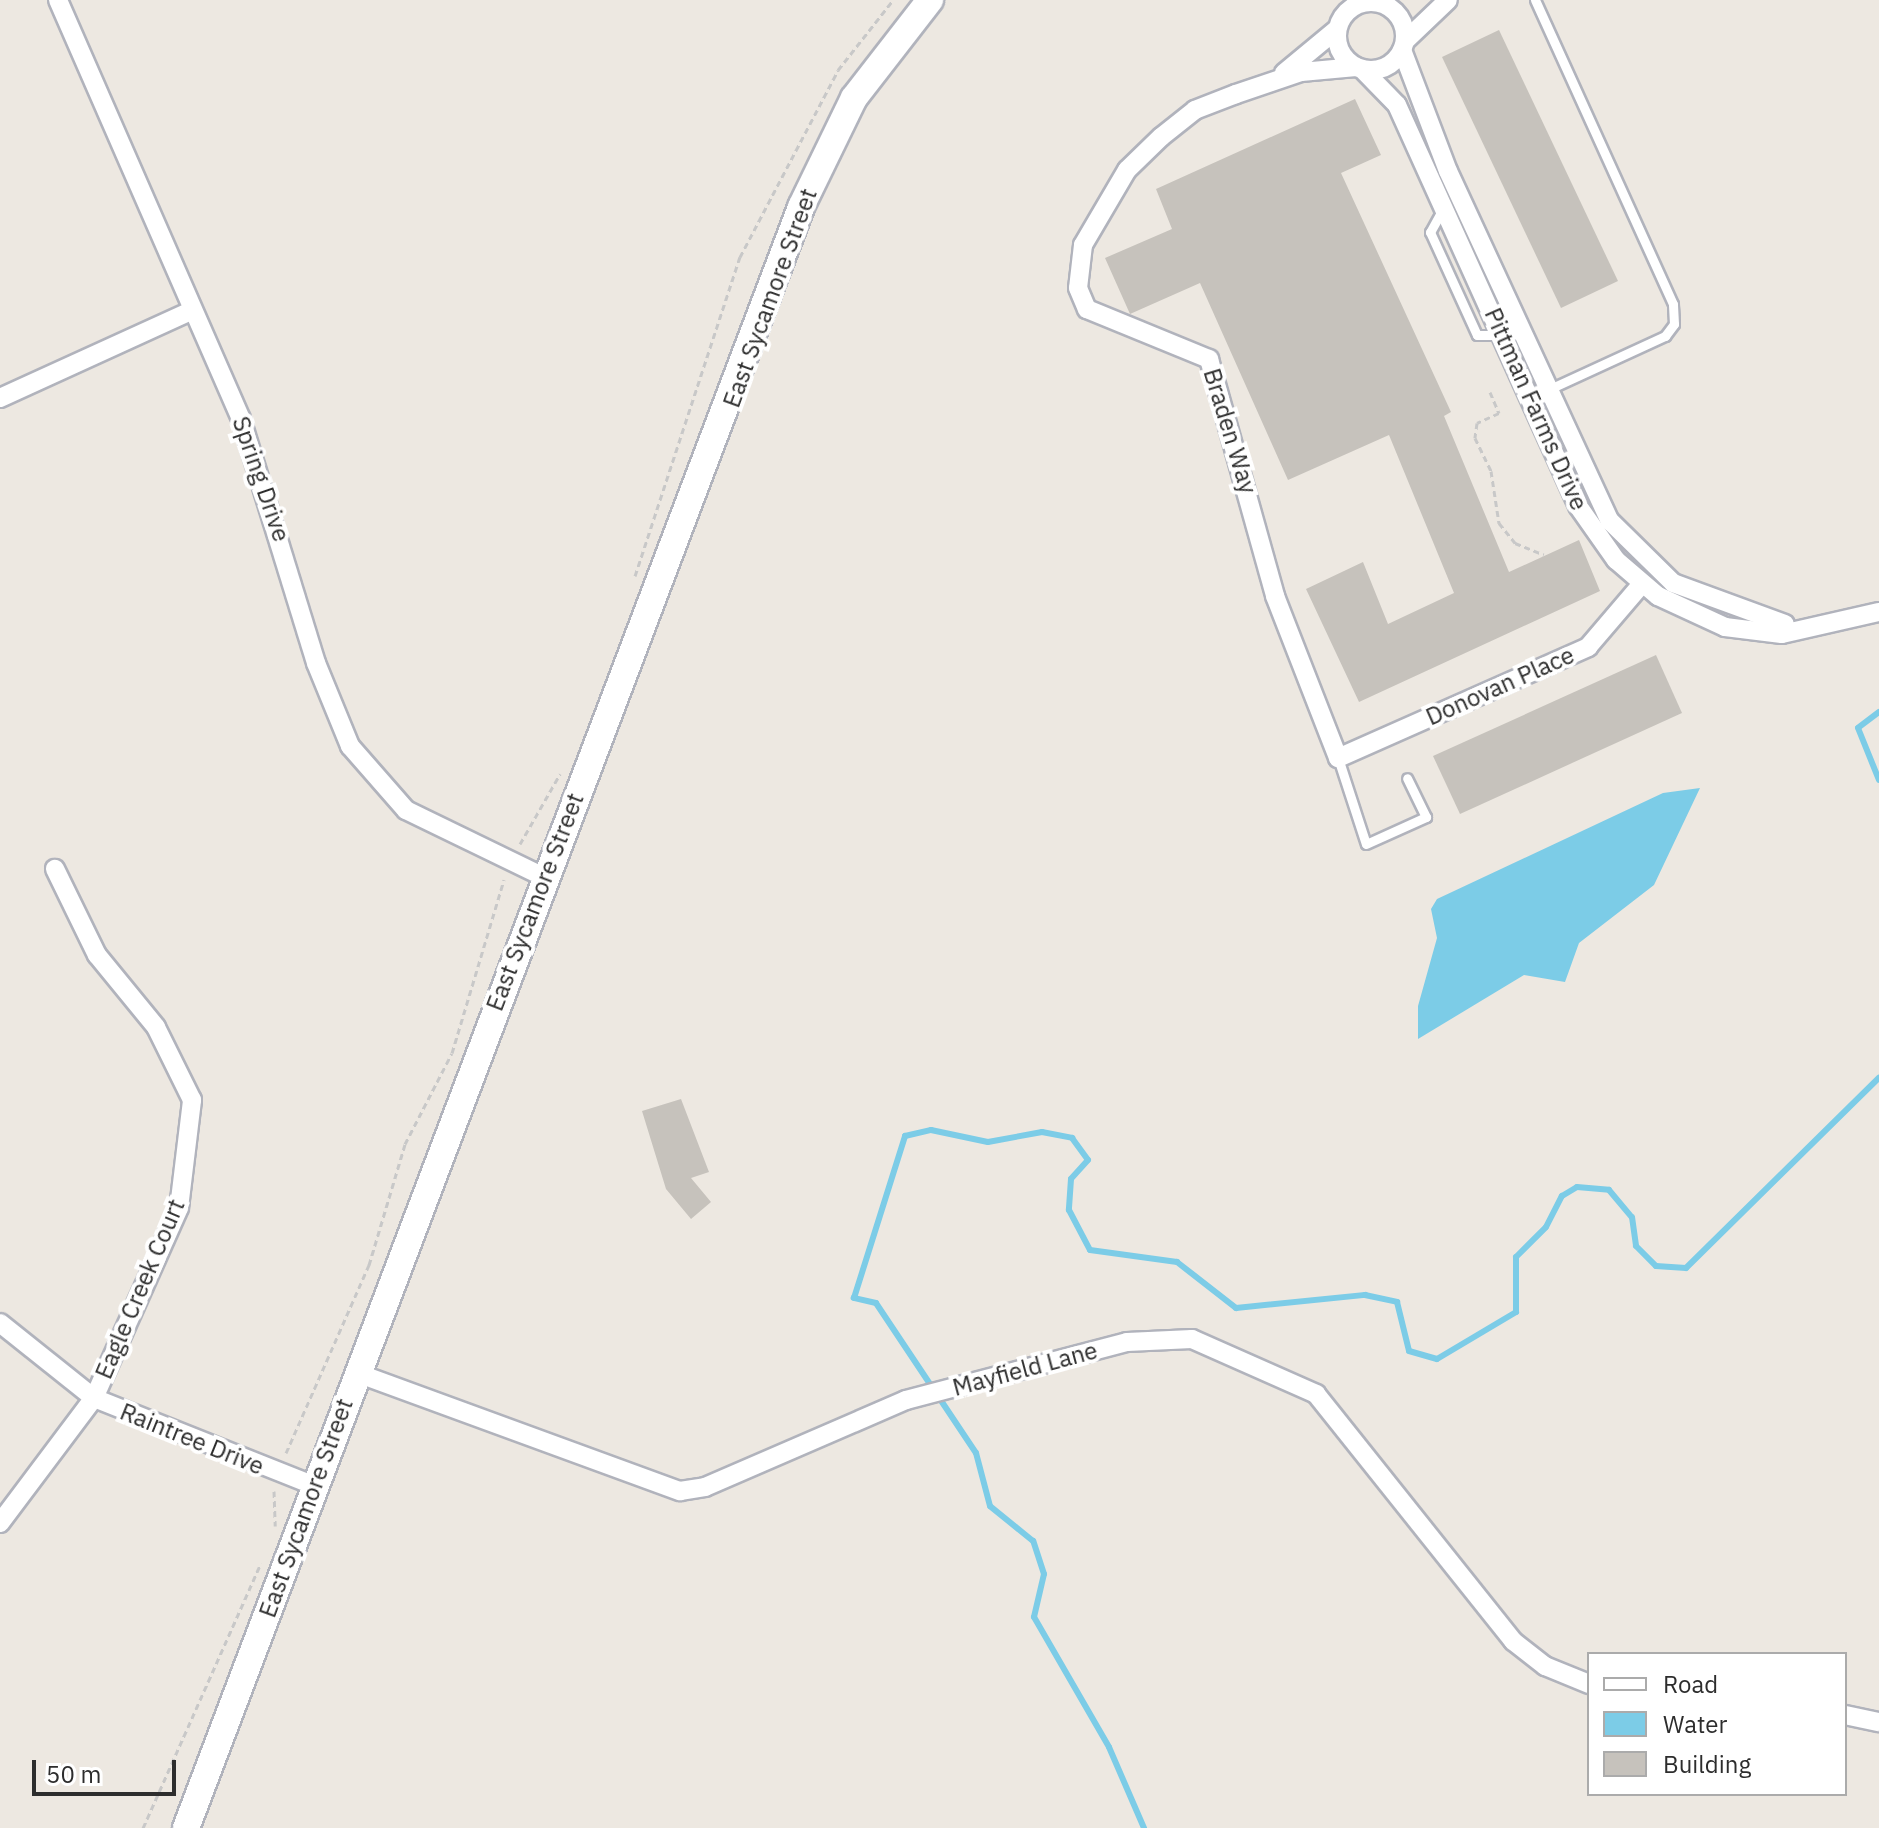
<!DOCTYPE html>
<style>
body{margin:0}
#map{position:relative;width:1879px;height:1828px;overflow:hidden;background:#ede8e1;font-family:"IBM Plex Sans",sans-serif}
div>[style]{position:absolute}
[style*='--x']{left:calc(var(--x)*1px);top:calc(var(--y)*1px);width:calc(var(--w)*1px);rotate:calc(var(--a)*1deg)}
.water>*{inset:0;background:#7ccce7}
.stream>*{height:6px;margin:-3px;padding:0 3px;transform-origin:3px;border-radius:3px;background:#7ccce7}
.building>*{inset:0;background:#c6c2bc}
.path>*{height:3px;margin-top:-1.5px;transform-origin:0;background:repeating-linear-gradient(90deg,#c8c8c8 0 6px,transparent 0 10px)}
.roads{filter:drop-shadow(2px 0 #b1b3bc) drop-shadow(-2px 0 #b1b3bc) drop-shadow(0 2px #b1b3bc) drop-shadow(0 -2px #b1b3bc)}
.lane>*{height:9px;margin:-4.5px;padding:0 4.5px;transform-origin:4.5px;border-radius:4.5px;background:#fff}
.street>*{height:18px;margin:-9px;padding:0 9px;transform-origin:9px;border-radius:9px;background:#fff}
.street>.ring{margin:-9px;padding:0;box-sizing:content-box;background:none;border:18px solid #fff;border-radius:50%}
.secondary>*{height:26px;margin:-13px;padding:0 13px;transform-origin:13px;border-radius:13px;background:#fff}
span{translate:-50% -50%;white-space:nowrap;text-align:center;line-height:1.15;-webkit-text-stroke:8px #fff;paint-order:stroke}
.street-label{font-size:24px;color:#2d2d2d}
.legend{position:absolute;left:1587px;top:1652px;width:260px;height:144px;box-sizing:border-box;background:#fff;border:2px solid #ababab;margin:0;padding:10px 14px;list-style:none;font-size:24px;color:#2d2d2d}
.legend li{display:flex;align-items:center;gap:16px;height:40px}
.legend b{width:40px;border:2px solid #ababab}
.scale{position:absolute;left:32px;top:1760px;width:144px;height:36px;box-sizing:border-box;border:4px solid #2d2d2d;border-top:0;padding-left:10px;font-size:24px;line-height:28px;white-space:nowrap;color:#2d2d2d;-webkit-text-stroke:6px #fff;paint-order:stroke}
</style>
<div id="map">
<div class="water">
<i style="clip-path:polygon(1700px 788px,1654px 885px,1579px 943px,1565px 982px,1524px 975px,1418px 1039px,1418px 1006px,1437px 938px,1431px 909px,1437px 899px,1663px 793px)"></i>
</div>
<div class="stream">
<i style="--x:1879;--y:712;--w:26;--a:143"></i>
<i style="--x:1858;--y:728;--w:56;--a:68"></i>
<i style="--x:1144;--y:1828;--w:88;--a:-113.4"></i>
<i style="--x:1109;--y:1747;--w:150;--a:-120"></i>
<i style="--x:1034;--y:1617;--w:44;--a:-76.9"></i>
<i style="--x:1044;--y:1574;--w:35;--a:-108"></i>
<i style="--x:1033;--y:1541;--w:55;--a:-140.9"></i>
<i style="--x:990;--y:1506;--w:55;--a:-104.8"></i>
<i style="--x:976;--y:1453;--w:180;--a:-123.7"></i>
<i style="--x:876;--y:1303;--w:23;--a:-167"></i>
<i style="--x:854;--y:1298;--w:170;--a:-72.5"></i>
<i style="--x:905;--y:1136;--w:27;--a:-13"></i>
<i style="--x:931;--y:1130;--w:58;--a:11.9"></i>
<i style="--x:988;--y:1142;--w:55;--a:-10.5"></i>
<i style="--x:1042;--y:1132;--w:31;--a:11"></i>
<i style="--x:1072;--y:1138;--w:27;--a:54"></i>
<i style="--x:1088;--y:1160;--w:25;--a:132"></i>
<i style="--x:1071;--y:1179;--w:31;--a:94"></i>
<i style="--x:1069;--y:1210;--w:45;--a:62.3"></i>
<i style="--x:1090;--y:1250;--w:88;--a:7.9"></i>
<i style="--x:1177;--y:1262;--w:75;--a:37.9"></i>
<i style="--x:1236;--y:1308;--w:130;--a:-5.8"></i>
<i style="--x:1365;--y:1295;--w:33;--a:12"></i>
<i style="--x:1397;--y:1302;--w:50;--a:76.2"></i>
<i style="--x:1409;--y:1351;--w:29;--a:16"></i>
<i style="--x:1437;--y:1359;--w:92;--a:-30.7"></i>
<i style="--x:1516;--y:1312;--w:55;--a:-90"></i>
<i style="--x:1516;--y:1257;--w:42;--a:-45"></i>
<i style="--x:1546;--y:1227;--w:35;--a:-63"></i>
<i style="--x:1562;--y:1196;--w:17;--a:-31"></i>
<i style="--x:1577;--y:1187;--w:32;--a:5"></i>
<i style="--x:1609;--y:1190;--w:35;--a:50"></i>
<i style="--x:1632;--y:1217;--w:29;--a:82"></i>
<i style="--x:1636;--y:1246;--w:28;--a:45"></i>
<i style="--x:1656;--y:1266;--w:30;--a:4"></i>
<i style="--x:1686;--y:1268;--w:271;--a:-44.6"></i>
</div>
<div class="building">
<i style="clip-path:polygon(1499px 30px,1618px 281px,1561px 308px,1442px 57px)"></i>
<i style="clip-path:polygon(1355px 99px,1381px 155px,1341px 173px,1451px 412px,1444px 416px,1509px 572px,1579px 540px,1600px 591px,1359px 702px,1306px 589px,1363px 562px,1388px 624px,1454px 593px,1389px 435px,1288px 480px,1200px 283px,1130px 314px,1105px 258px,1172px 229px,1156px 189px)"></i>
<i style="clip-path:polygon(1656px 655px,1682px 713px,1460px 814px,1433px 756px)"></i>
<i style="clip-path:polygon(681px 1099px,709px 1172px,691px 1178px,711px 1202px,691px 1219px,666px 1189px,642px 1111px)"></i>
</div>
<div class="path">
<i style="--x:1490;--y:392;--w:23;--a:67"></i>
<i style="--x:1499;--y:413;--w:24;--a:156"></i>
<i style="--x:1477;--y:423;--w:15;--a:98"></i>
<i style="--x:1475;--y:438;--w:37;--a:64"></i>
<i style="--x:1491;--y:471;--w:53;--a:81.3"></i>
<i style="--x:1499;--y:523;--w:26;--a:51"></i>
<i style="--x:1515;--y:543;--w:31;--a:22"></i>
<i style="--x:635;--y:576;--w:336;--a:-71.8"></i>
<i style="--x:740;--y:257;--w:211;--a:-62.3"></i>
<i style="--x:838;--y:70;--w:89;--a:-51.8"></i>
<i style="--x:520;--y:844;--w:81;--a:-60.3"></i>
<i style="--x:286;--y:1453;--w:206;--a:-66.2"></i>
<i style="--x:369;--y:1265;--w:126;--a:-73.4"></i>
<i style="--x:405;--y:1144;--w:102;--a:-62.7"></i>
<i style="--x:452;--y:1053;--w:181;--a:-73.3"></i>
<i style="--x:274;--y:1491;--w:35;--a:88"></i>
<i style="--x:143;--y:1828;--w:290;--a:-66"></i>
</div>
<div class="roads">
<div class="lane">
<i style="--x:1444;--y:207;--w:29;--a:119"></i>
<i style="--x:1430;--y:232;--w:113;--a:65.5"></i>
<i style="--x:1477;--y:335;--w:25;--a:0"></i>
<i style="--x:1530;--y:398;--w:149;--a:-24.7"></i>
<i style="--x:1665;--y:336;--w:15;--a:-53"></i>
<i style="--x:1674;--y:324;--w:20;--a:-93"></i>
<i style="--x:1673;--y:304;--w:334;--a:-114.4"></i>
<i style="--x:1338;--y:758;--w:90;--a:72"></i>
<i style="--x:1366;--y:844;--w:66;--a:-24.2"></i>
<i style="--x:1426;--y:817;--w:43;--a:-116"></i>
</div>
<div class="street">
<i style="--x:58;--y:0;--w:457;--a:66.4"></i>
<i style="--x:241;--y:419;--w:255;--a:72.9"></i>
<i style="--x:316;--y:663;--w:90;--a:67.7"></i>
<i style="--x:350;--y:746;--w:85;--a:48.8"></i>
<i style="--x:406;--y:810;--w:153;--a:25.9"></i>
<i class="ring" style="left:1337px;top:2px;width:50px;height:50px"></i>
<i style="--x:1405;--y:41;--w:59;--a:-43.6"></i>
<i style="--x:1402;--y:50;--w:129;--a:69.2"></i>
<i style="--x:1448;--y:171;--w:386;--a:65.2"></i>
<i style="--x:1610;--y:521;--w:88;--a:44.5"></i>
<i style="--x:1673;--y:583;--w:119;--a:20.1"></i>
<i style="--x:1356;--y:67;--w:55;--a:174.8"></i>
<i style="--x:1301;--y:72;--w:69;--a:161.3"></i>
<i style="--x:1236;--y:94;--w:44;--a:158.7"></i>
<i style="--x:1195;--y:110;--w:43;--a:141.5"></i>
<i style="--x:1161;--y:137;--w:47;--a:135.9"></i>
<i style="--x:1127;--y:170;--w:87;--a:120.4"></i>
<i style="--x:1083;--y:245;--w:43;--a:96.6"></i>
<i style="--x:1078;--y:288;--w:23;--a:67"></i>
<i style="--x:1087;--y:309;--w:132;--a:22.3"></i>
<i style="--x:1209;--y:359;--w:246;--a:74.4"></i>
<i style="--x:1275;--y:596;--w:174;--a:68.7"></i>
<i style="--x:1338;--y:758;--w:274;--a:-23.9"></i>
<i style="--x:1588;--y:647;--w:82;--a:-49.5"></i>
<i style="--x:1362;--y:69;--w:50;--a:45.8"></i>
<i style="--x:1397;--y:105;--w:440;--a:65.7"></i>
<i style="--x:1578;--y:506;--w:66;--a:54.9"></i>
<i style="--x:1616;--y:560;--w:55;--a:40.6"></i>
<i style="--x:1658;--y:596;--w:74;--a:24.8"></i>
<i style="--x:1725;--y:627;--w:57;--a:7"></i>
<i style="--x:1782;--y:634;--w:99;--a:-12.8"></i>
<i style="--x:1284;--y:73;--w:67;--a:-39.6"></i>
<i style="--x:0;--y:398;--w:210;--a:-24.5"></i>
<i style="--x:0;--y:1323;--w:120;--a:38.6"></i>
<i style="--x:94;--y:1398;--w:236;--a:21.7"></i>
<i style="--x:357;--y:1373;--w:344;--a:20.1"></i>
<i style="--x:680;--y:1491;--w:25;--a:-9"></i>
<i style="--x:705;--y:1487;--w:219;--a:-23.4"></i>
<i style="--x:906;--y:1400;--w:228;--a:-14.7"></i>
<i style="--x:1127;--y:1342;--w:65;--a:-2.6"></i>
<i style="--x:1192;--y:1339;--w:136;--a:23.9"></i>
<i style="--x:1316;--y:1394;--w:316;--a:51.4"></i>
<i style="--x:1513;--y:1641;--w:41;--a:38"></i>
<i style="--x:1545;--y:1666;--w:48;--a:22.2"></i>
<i style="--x:0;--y:1523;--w:156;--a:-53.1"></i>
<i style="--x:94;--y:1398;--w:208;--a:-65.9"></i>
<i style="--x:179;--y:1208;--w:109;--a:-83.1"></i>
<i style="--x:192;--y:1100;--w:81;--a:-116.3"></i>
<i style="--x:156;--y:1027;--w:93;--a:-129.3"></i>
<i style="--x:97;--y:955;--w:96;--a:-116"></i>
<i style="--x:1845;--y:1715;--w:35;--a:12"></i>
</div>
<div class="secondary">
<i style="--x:186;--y:1828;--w:1734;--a:-69.22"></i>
<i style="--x:801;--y:207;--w:121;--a:-64.1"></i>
<i style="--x:854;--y:98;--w:124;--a:-52.2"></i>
</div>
</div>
<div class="street-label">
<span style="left:770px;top:298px;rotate:-70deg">East Sycamore Street</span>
<span style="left:1536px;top:409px;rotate:66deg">Pittman Farms Drive</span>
<span style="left:1230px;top:431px;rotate:73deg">Braden Way</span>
<span style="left:261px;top:479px;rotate:71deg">Spring Drive</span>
<span style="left:1500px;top:686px;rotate:-24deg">Donovan Place</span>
<span style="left:535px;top:902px;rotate:-69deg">East Sycamore Street</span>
<span style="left:140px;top:1289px;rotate:-67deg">Eagle Creek Court</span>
<span style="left:1025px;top:1369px;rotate:-15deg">Mayfield Lane</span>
<span style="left:192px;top:1439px;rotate:22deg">Raintree Drive</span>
<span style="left:306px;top:1508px;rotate:-70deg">East Sycamore Street</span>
</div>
<ul class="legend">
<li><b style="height:10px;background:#fff"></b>Road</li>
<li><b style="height:22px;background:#7ccce7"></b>Water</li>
<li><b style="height:22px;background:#c6c2bc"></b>Building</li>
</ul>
<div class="scale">50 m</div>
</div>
